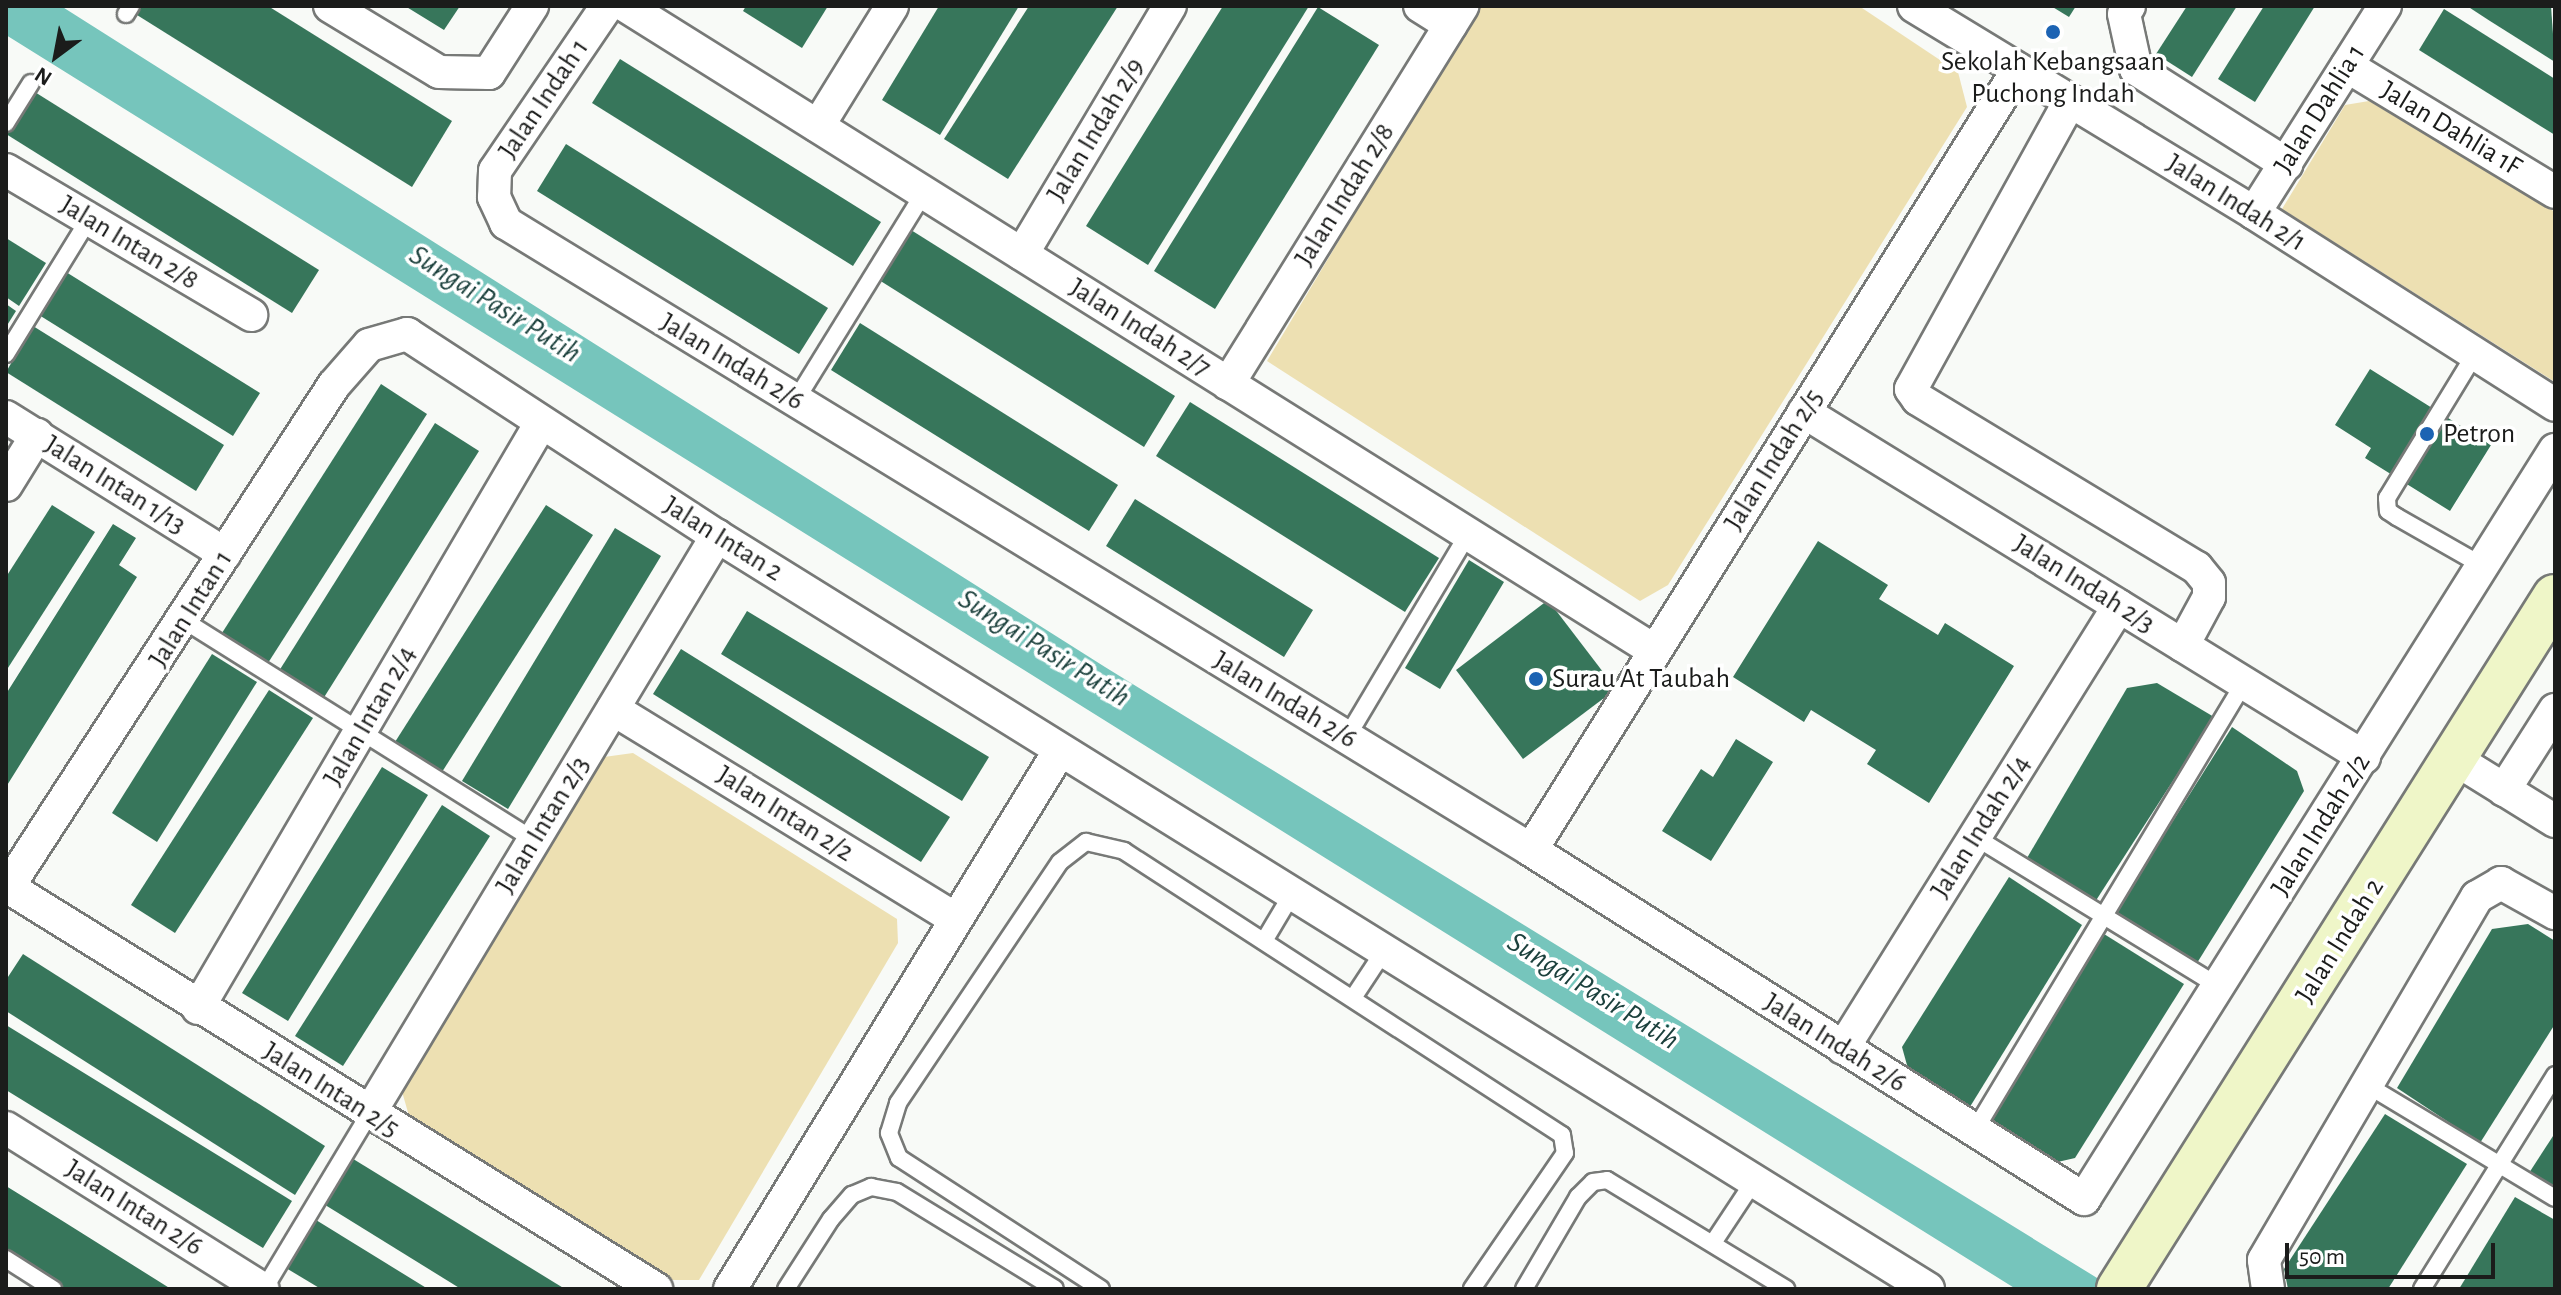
<!DOCTYPE html>
<style>
body{margin:0}
#map{position:relative;width:2561px;height:1295px;overflow:hidden;background:#f8faf7;font-family:"Alegreya Sans",sans-serif}
div>[style]{position:absolute}
[style*='--x']{left:calc(var(--x)*1px);top:calc(var(--y)*1px);width:calc(var(--w)*1px);rotate:calc(var(--a)*1deg)}
.green>*{inset:0;background:#ede0b2}
.water>*{inset:0;background:#76c5bc}
.building>*{inset:0;background:#37765b}
.roads{filter:drop-shadow(2px 0 #777977) drop-shadow(-2px 0 #777977) drop-shadow(0 2px #777977) drop-shadow(0 -2px #777977)}
.lane>*{height:16px;margin:-8px;padding:0 8px;transform-origin:8px;border-radius:8px;background:#fff}
.street>*{height:32px;margin:-16px;padding:0 16px;transform-origin:16px;border-radius:16px;background:#fff}
.secondary>*{height:44px;margin:-22px;padding:0 22px;transform-origin:22px;border-radius:22px;background:#eff6c8}
.dots>*{width:22px;height:22px;translate:-50% -50%;box-sizing:border-box;border:4px solid #fff;border-radius:50%}
span{translate:-50% -50%;white-space:nowrap;text-align:center;line-height:1.15;-webkit-text-stroke:7px #fff;paint-order:stroke}
.poi-label{font-size:28px;color:#1b1c1b}
.left{translate:0 -50%;text-align:left}
.street-label{font-size:28px;color:#1b1c1b}
.water-label{font-size:30px;color:#1c413d;font-style:italic}
.frame{position:absolute;inset:0;border:8px solid #1b1c1b;pointer-events:none}
.north{position:absolute;left:16px;top:16px;width:80px;height:80px;-webkit-text-stroke:6px #fff;paint-order:stroke;rotate:212deg;font-size:22px;font-weight:700;line-height:32px;text-align:center;color:#1b1c1b}
.north::after{content:'';display:block;margin:auto;width:28px;height:36px;background:#1b1c1b;clip-path:polygon(50% 0,100% 100%,50% 72%,0 100%)}
.scale{position:absolute;left:2285px;top:1243px;width:210px;height:36px;box-sizing:border-box;border:4px solid #1b1c1b;border-top:0;padding-left:10px;font-size:24px;line-height:28px;white-space:nowrap;color:#1b1c1b;-webkit-text-stroke:6px #fff;paint-order:stroke}
</style>
<div id="map">
<div class="green">
<i style="clip-path:polygon(1479px 6px,1859px 6px,1958px 72px,1967px 107px,1668px 585px,1640px 601px,1267px 361px)"></i>
<i style="clip-path:polygon(2369px 101px,2555px 212px,2555px 382px,2282px 209px,2345px 105px)"></i>
<i style="clip-path:polygon(633px 753px,897px 919px,898px 943px,699px 1280px,673px 1280px,409px 1116px,401px 1088px,604px 757px)"></i>
</div>
<div class="water">
<i style="clip-path:polygon(6px 6px,61px 6px,1105px 667px,2115px 1289px,2016px 1289px,6px 35px)"></i>
</div>
<div class="building">
<i style="clip-path:polygon(132px 6px,268px 6px,452px 121px,412px 187px,129px 10px)"></i>
<i style="clip-path:polygon(405px 6px,460px 6px,444px 30px)"></i>
<i style="clip-path:polygon(746px 6px,828px 6px,802px 48px,743px 11px)"></i>
<i style="clip-path:polygon(939px 6px,1019px 6px,940px 135px,882px 100px)"></i>
<i style="clip-path:polygon(1029px 6px,1118px 6px,1008px 179px,944px 139px)"></i>
<i style="clip-path:polygon(1223px 6px,1309px 6px,1148px 265px,1086px 226px)"></i>
<i style="clip-path:polygon(2051px 6px,2076px 6px,2069px 17px)"></i>
<i style="clip-path:polygon(2187px 6px,2237px 6px,2192px 77px,2156px 54px)"></i>
<i style="clip-path:polygon(2264px 6px,2315px 6px,2255px 102px,2218px 79px)"></i>
<i style="clip-path:polygon(2467px 6px,2551px 6px,2555px 62px,2490px 21px)"></i>
<i style="clip-path:polygon(1318px 7px,1379px 45px,1215px 309px,1154px 271px)"></i>
<i style="clip-path:polygon(2444px 9px,2555px 79px,2555px 135px,2419px 50px)"></i>
<i style="clip-path:polygon(620px 59px,881px 222px,853px 266px,592px 103px)"></i>
<i style="clip-path:polygon(22px 84px,319px 270px,292px 313px,6px 134px,6px 109px)"></i>
<i style="clip-path:polygon(566px 144px,828px 308px,799px 354px,537px 191px)"></i>
<i style="clip-path:polygon(911px 230px,1175px 396px,1144px 447px,879px 280px)"></i>
<i style="clip-path:polygon(6px 238px,46px 263px,19px 306px,6px 297px)"></i>
<i style="clip-path:polygon(66px 272px,260px 393px,233px 436px,39px 315px)"></i>
<i style="clip-path:polygon(6px 304px,16px 311px,6px 327px)"></i>
<i style="clip-path:polygon(860px 323px,1118px 485px,1089px 531px,831px 370px)"></i>
<i style="clip-path:polygon(33px 326px,224px 445px,196px 491px,6px 372px)"></i>
<i style="clip-path:polygon(2370px 369px,2491px 445px,2450px 511px,2365px 458px,2371px 448px,2335px 425px)"></i>
<i style="clip-path:polygon(381px 384px,427px 414px,268px 663px,222px 633px)"></i>
<i style="clip-path:polygon(1190px 402px,1439px 558px,1405px 612px,1156px 456px)"></i>
<i style="clip-path:polygon(435px 423px,479px 451px,323px 699px,279px 671px)"></i>
<i style="clip-path:polygon(1135px 499px,1313px 610px,1284px 657px,1106px 546px)"></i>
<i style="clip-path:polygon(52px 505px,95px 532px,6px 671px,6px 577px)"></i>
<i style="clip-path:polygon(546px 505px,593px 535px,442px 772px,395px 742px)"></i>
<i style="clip-path:polygon(113px 524px,136px 538px,119px 565px,137px 577px,6px 787px,6px 694px)"></i>
<i style="clip-path:polygon(615px 528px,661px 556px,508px 809px,462px 781px)"></i>
<i style="clip-path:polygon(1818px 541px,1888px 585px,1879px 599px,1938px 635px,1945px 623px,2014px 666px,1929px 803px,1867px 764px,1876px 750px,1811px 710px,1804px 722px,1733px 677px)"></i>
<i style="clip-path:polygon(1469px 560px,1504px 582px,1440px 689px,1405px 668px)"></i>
<i style="clip-path:polygon(1548px 600px,1616px 689px,1523px 759px,1456px 670px)"></i>
<i style="clip-path:polygon(747px 611px,989px 757px,962px 801px,721px 654px)"></i>
<i style="clip-path:polygon(681px 649px,950px 817px,921px 862px,653px 694px)"></i>
<i style="clip-path:polygon(212px 654px,257px 682px,157px 842px,112px 813px)"></i>
<i style="clip-path:polygon(2157px 683px,2214px 717px,2095px 902px,2027px 858px,2127px 688px)"></i>
<i style="clip-path:polygon(269px 690px,313px 718px,175px 933px,131px 905px)"></i>
<i style="clip-path:polygon(2232px 727px,2297px 771px,2304px 791px,2197px 963px,2115px 913px)"></i>
<i style="clip-path:polygon(1736px 739px,1773px 762px,1711px 861px,1662px 831px,1701px 769px,1713px 777px)"></i>
<i style="clip-path:polygon(382px 767px,428px 795px,288px 1021px,242px 993px)"></i>
<i style="clip-path:polygon(442px 805px,490px 836px,343px 1066px,295px 1036px)"></i>
<i style="clip-path:polygon(2009px 877px,2082px 925px,1968px 1110px,1910px 1076px,1902px 1047px)"></i>
<i style="clip-path:polygon(2528px 924px,2555px 941px,2555px 1024px,2480px 1143px,2397px 1088px,2492px 929px)"></i>
<i style="clip-path:polygon(2104px 934px,2184px 984px,2075px 1158px,2049px 1164px,1988px 1123px)"></i>
<i style="clip-path:polygon(23px 954px,325px 1146px,295px 1195px,6px 1011px,6px 980px)"></i>
<i style="clip-path:polygon(6px 1025px,292px 1201px,263px 1248px,6px 1090px)"></i>
<i style="clip-path:polygon(2385px 1114px,2467px 1164px,2388px 1289px,2288px 1289px,2284px 1269px)"></i>
<i style="clip-path:polygon(2555px 1133px,2555px 1190px,2529px 1173px)"></i>
<i style="clip-path:polygon(350px 1157px,565px 1289px,461px 1289px,322px 1203px)"></i>
<i style="clip-path:polygon(6px 1186px,61px 1220px,171px 1289px,65px 1289px,51px 1280px,6px 1252px)"></i>
<i style="clip-path:polygon(2515px 1197px,2555px 1220px,2555px 1289px,2459px 1289px)"></i>
<i style="clip-path:polygon(316px 1220px,428px 1289px,321px 1289px,286px 1268px)"></i>
</div>
<div class="roads">
<div class="lane">
<i style="--x:126;--y:14;--w:9;--a:-58"></i>
<i style="--x:6;--y:123;--w:47;--a:-58"></i>
<i style="--x:6;--y:354;--w:158;--a:-58.4"></i>
<i style="--x:2475;--y:354;--w:169;--a:121.4"></i>
<i style="--x:2387;--y:498;--w:13;--a:86"></i>
<i style="--x:2388;--y:511;--w:11;--a:34"></i>
<i style="--x:2397;--y:517;--w:99;--a:29.7"></i>
<i style="--x:796;--y:400;--w:243;--a:-58.3"></i>
<i style="--x:185;--y:621;--w:412;--a:32.1"></i>
<i style="--x:1347;--y:737;--w:236;--a:-59.2"></i>
<i style="--x:1975;--y:837;--w:285;--a:31.5"></i>
<i style="--x:1264;--y:941;--w:55;--a:-59.2"></i>
<i style="--x:1353;--y:998;--w:56;--a:-56.6"></i>
<i style="--x:2367;--y:1085;--w:219;--a:31"></i>
<i style="--x:1975;--y:1130;--w:522;--a:-58.96"></i>
<i style="--x:1713;--y:1243;--w:74;--a:-56.5"></i>
<i style="--x:6;--y:1259;--w:56;--a:32.6"></i>
<i style="--x:264;--y:1289;--w:204;--a:-59"></i>
<i style="--x:786;--y:1289;--w:83;--a:-57.3"></i>
<i style="--x:831;--y:1219;--w:32;--a:-49"></i>
<i style="--x:852;--y:1195;--w:21;--a:-23"></i>
<i style="--x:871;--y:1187;--w:26;--a:11"></i>
<i style="--x:897;--y:1192;--w:185;--a:31.5"></i>
<i style="--x:1101;--y:1289;--w:241;--a:-147"></i>
<i style="--x:899;--y:1158;--w:27;--a:-112"></i>
<i style="--x:889;--y:1133;--w:31;--a:-73"></i>
<i style="--x:898;--y:1103;--w:290;--a:-56.1"></i>
<i style="--x:1060;--y:862;--w:33;--a:-38"></i>
<i style="--x:1086;--y:842;--w:39;--a:13"></i>
<i style="--x:1124;--y:851;--w:522;--a:32.96"></i>
<i style="--x:1562;--y:1135;--w:18;--a:81"></i>
<i style="--x:1565;--y:1153;--w:165;--a:124.4"></i>
<i style="--x:1524;--y:1289;--w:107;--a:-59.6"></i>
<i style="--x:1578;--y:1197;--w:21;--a:-45"></i>
<i style="--x:1593;--y:1182;--w:14;--a:-8"></i>
<i style="--x:1607;--y:1180;--w:210;--a:31.3"></i>
<i style="--x:2422;--y:1289;--w:252;--a:-58.1"></i>
</div>
<div class="street">
<i style="--x:330;--y:6;--w:127;--a:31.2"></i>
<i style="--x:439;--y:72;--w:50;--a:1.1"></i>
<i style="--x:489;--y:73;--w:80;--a:-57.3"></i>
<i style="--x:607;--y:6;--w:199;--a:124.2"></i>
<i style="--x:495;--y:171;--w:26;--a:92"></i>
<i style="--x:494;--y:197;--w:29;--a:65"></i>
<i style="--x:506;--y:223;--w:1202;--a:31.45"></i>
<i style="--x:1531;--y:850;--w:654;--a:32.26"></i>
<i style="--x:2084;--y:1199;--w:885;--a:-57.84"></i>
<i style="--x:626;--y:6;--w:1214;--a:32.08"></i>
<i style="--x:1420;--y:6;--w:36;--a:32"></i>
<i style="--x:1914;--y:6;--w:398;--a:31.3"></i>
<i style="--x:2254;--y:213;--w:357;--a:32.5"></i>
<i style="--x:2129;--y:6;--w:9;--a:122"></i>
<i style="--x:2124;--y:14;--w:56;--a:77.7"></i>
<i style="--x:2136;--y:69;--w:178;--a:32.3"></i>
<i style="--x:2347;--y:66;--w:243;--a:31.2"></i>
<i style="--x:2070;--y:101;--w:329;--a:118.9"></i>
<i style="--x:1911;--y:389;--w:12;--a:55"></i>
<i style="--x:1918;--y:399;--w:326;--a:31.2"></i>
<i style="--x:2197;--y:568;--w:19;--a:51"></i>
<i style="--x:2209;--y:583;--w:14;--a:90"></i>
<i style="--x:2209;--y:597;--w:55;--a:118.4"></i>
<i style="--x:818;--y:126;--w:141;--a:-58.3"></i>
<i style="--x:6;--y:170;--w:285;--a:30.6"></i>
<i style="--x:2254;--y:213;--w:245;--a:-57.7"></i>
<i style="--x:1022;--y:254;--w:289;--a:-59.2"></i>
<i style="--x:1228;--y:384;--w:445;--a:-58.2"></i>
<i style="--x:1804;--y:412;--w:658;--a:31.64"></i>
<i style="--x:6;--y:417;--w:258;--a:32"></i>
<i style="--x:6;--y:485;--w:59;--a:-58.2"></i>
<i style="--x:613;--y:709;--w:402;--a:31.5"></i>
<i style="--x:2455;--y:759;--w:118;--a:31.8"></i>
<i style="--x:2504;--y:790;--w:95;--a:-57.5"></i>
<i style="--x:1531;--y:850;--w:920;--a:-58.02"></i>
<i style="--x:8;--y:887;--w:763;--a:31.81"></i>
<i style="--x:6;--y:890;--w:602;--a:-57"></i>
<i style="--x:334;--y:385;--w:53;--a:-48.8"></i>
<i style="--x:369;--y:345;--w:40;--a:-16"></i>
<i style="--x:407;--y:334;--w:370;--a:33.1"></i>
<i style="--x:717;--y:536;--w:1426;--a:31.87"></i>
<i style="--x:198;--y:1008;--w:678;--a:-59.62"></i>
<i style="--x:1843;--y:1048;--w:521;--a:-58.02"></i>
<i style="--x:369;--y:1114;--w:675;--a:-58.95"></i>
<i style="--x:6;--y:1128;--w:303;--a:32.1"></i>
<i style="--x:730;--y:1289;--w:632;--a:-58.52"></i>
<i style="--x:2268;--y:1289;--w:29;--a:-98"></i>
<i style="--x:2264;--y:1260;--w:421;--a:-59.6"></i>
<i style="--x:2477;--y:897;--w:28;--a:-30"></i>
<i style="--x:2501;--y:883;--w:62;--a:29.1"></i>
</div>
<div class="secondary">
<i style="--x:2119;--y:1289;--w:818;--a:-57.79"></i>
</div>
</div>
<div class="dots">
<i style="left:2053px;top:32px;background:#1c63b3"></i>
<i style="left:2427px;top:434px;background:#1c63b3"></i>
<i style="left:1536px;top:679px;background:#1c63b3"></i>
</div>
<div class="poi-label">
<span style="left:2053px;top:78px">Sekolah Kebangsaan<br>Puchong Indah</span>
<span class="left" style="left:2443px;top:434px">Petron</span>
<span class="left" style="left:1552px;top:679px">Surau At Taubah</span>
</div>
<div class="street-label">
<span style="left:544px;top:99px;rotate:-56deg">Jalan Indah 1</span>
<span style="left:2320px;top:109px;rotate:-58deg">Jalan Dahlia 1</span>
<span style="left:2451px;top:129px;rotate:31deg">Jalan Dahlia 1F</span>
<span style="left:1096px;top:130px;rotate:-59deg">Jalan Indah 2/9</span>
<span style="left:1345px;top:195px;rotate:-58deg">Jalan Indah 2/8</span>
<span style="left:2236px;top:203px;rotate:32deg">Jalan Indah 2/1</span>
<span style="left:129px;top:243px;rotate:31deg">Jalan Intan 2/8</span>
<span style="left:1140px;top:328px;rotate:32deg">Jalan Indah 2/7</span>
<span style="left:732px;top:362px;rotate:31deg">Jalan Indah 2/6</span>
<span style="left:1774px;top:460px;rotate:-58deg">Jalan Indah 2/5</span>
<span style="left:115px;top:485px;rotate:32deg">Jalan Intan 1/13</span>
<span style="left:723px;top:539px;rotate:32deg">Jalan Intan 2</span>
<span style="left:2084px;top:584px;rotate:32deg">Jalan Indah 2/3</span>
<span style="left:191px;top:609px;rotate:-58deg">Jalan Intan 1</span>
<span style="left:1285px;top:700px;rotate:31deg">Jalan Indah 2/6</span>
<span style="left:370px;top:716px;rotate:-60deg">Jalan Intan 2/4</span>
<span style="left:785px;top:814px;rotate:32deg">Jalan Intan 2/2</span>
<span style="left:543px;top:825px;rotate:-59deg">Jalan Intan 2/3</span>
<span style="left:2321px;top:825px;rotate:-58deg">Jalan Indah 2/2</span>
<span style="left:1981px;top:827px;rotate:-58deg">Jalan Indah 2/4</span>
<span style="left:2340px;top:941px;rotate:-58deg">Jalan Indah 2</span>
<span style="left:1835px;top:1043px;rotate:32deg">Jalan Indah 2/6</span>
<span style="left:331px;top:1090px;rotate:32deg">Jalan Intan 2/5</span>
<span style="left:134px;top:1208px;rotate:32deg">Jalan Intan 2/6</span>
</div>
<div class="water-label">
<span style="left:495px;top:304px;rotate:32deg">Sungai Pasir Putih</span>
<span style="left:1044px;top:648px;rotate:32deg">Sungai Pasir Putih</span>
<span style="left:1593px;top:991px;rotate:32deg">Sungai Pasir Putih</span>
</div>
<div class="frame"></div>
<div class="north">N</div>
<div class="scale">50 m</div>
</div>
